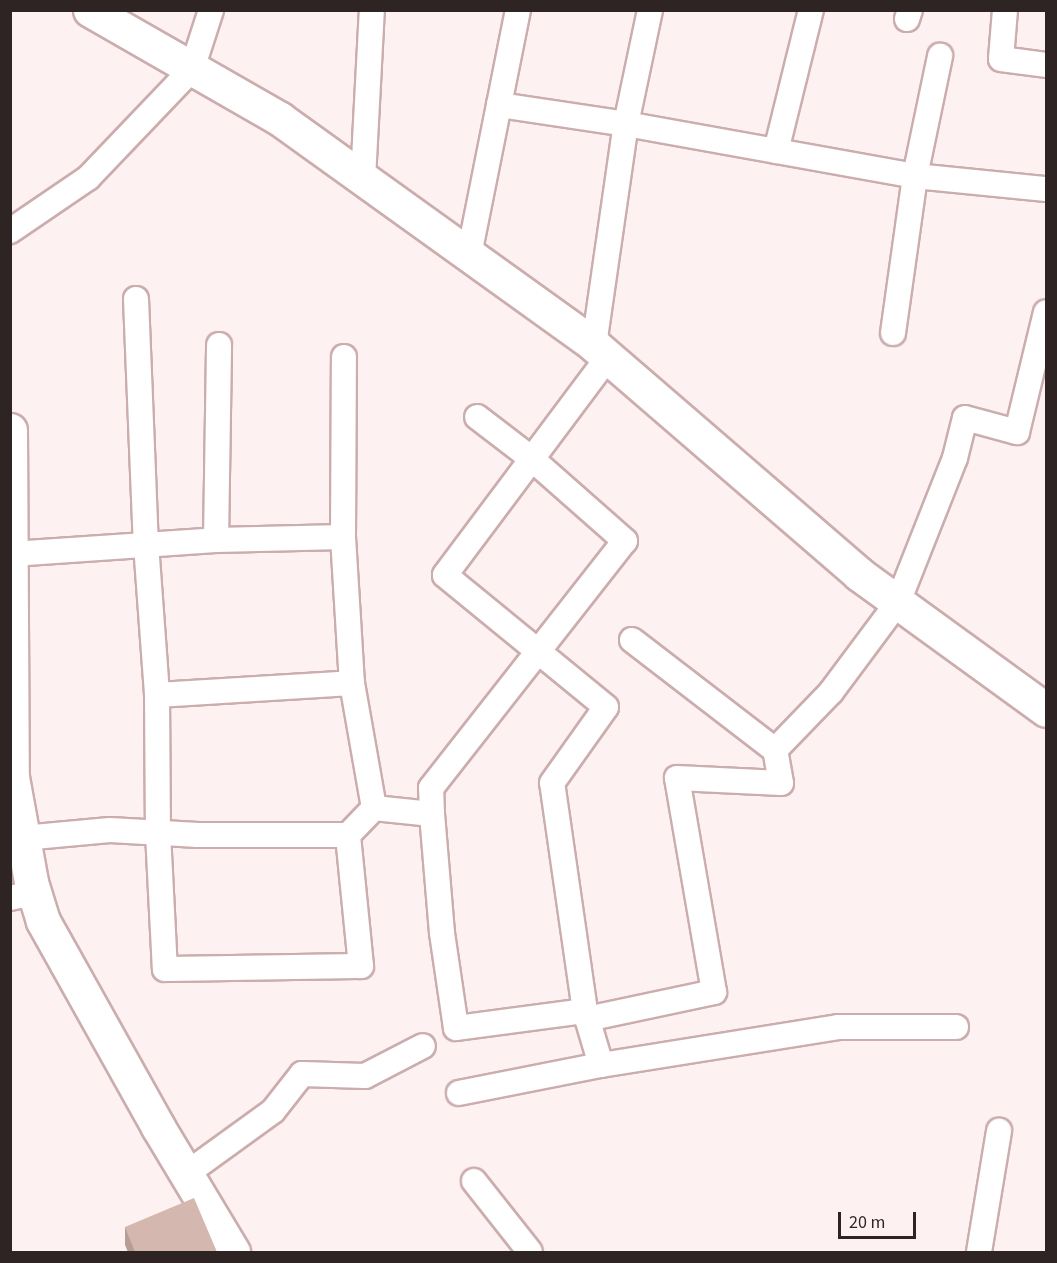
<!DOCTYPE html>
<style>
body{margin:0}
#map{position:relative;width:1057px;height:1263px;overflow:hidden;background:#fef1f1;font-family:"Source Sans 3",sans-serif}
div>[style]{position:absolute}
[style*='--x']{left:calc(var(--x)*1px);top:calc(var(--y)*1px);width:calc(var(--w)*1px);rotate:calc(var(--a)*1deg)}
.roads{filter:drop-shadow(2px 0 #cbadae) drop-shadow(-2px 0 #cbadae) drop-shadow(0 2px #cbadae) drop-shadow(0 -2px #cbadae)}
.street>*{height:24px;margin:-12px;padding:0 12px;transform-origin:12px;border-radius:12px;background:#fff}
.secondary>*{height:33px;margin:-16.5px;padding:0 16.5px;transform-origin:16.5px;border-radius:16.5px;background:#fff}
.wall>*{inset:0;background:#b69e97}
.building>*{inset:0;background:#d4b8b0}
span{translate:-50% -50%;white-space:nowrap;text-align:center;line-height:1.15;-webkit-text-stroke:6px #fef1f1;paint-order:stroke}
.frame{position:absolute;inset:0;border:12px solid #2f2424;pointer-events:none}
.scale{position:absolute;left:838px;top:1212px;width:78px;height:27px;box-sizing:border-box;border:3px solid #2f2424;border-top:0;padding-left:8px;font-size:18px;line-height:21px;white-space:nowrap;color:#2f2424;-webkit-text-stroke:4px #fef1f1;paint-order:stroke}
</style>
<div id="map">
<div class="roads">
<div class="street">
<i style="--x:1005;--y:10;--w:49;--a:94.7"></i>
<i style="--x:1001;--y:59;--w:45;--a:7.6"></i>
<i style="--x:907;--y:19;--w:9;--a:-72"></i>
<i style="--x:499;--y:105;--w:128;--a:8.5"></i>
<i style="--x:626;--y:124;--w:116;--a:-78.1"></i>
<i style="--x:776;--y:151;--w:145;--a:-76.1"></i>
<i style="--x:363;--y:179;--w:169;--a:-87"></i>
<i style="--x:10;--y:231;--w:94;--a:-34.2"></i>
<i style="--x:88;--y:178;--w:151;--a:-46.3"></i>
<i style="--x:192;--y:69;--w:62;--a:-72.1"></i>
<i style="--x:469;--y:255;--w:250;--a:-78.7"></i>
<i style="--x:136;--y:299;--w:245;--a:87.7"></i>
<i style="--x:146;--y:544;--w:151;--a:85.8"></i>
<i style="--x:157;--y:695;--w:138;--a:89.6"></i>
<i style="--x:158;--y:833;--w:136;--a:87.1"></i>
<i style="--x:165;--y:969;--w:196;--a:-0.9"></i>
<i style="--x:361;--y:966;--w:132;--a:-95.7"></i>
<i style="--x:893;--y:333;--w:159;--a:-82"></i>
<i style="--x:915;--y:176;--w:132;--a:5.7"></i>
<i style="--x:594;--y:345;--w:223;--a:-81.8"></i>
<i style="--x:626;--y:124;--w:294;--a:10.2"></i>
<i style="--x:915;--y:176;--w:123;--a:-78.2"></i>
<i style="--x:343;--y:537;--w:180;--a:-89.7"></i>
<i style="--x:216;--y:540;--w:195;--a:-89.1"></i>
<i style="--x:12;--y:554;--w:204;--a:-3.9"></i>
<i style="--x:216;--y:540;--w:127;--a:-1.4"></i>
<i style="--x:343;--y:537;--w:146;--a:86.5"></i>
<i style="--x:352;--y:683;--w:127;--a:80"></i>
<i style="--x:632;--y:640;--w:180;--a:37.6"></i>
<i style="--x:775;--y:750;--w:81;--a:-46"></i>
<i style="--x:831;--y:692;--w:112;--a:-53.3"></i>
<i style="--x:898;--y:602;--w:155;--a:-68.4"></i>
<i style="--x:955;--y:458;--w:41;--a:-76"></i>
<i style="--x:965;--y:418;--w:54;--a:15.1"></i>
<i style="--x:1017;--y:432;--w:123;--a:-76.4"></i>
<i style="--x:157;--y:695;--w:195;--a:-3.5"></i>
<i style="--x:432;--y:814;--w:26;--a:-92"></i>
<i style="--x:431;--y:788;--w:314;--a:-51.9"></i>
<i style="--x:625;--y:541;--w:124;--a:-138.6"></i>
<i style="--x:532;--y:459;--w:69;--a:-142.6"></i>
<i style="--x:23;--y:838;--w:87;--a:-5.3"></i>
<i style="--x:110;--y:830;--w:88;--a:3.3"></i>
<i style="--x:198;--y:835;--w:150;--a:0"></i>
<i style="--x:348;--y:835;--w:37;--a:-46"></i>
<i style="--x:374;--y:808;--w:58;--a:5.9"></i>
<i style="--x:432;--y:814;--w:119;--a:85.2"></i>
<i style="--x:442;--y:933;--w:96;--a:81.6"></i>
<i style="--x:456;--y:1028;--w:130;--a:-7.5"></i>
<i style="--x:585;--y:1011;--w:230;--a:-98.2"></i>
<i style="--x:552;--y:783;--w:93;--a:-54.6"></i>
<i style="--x:606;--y:707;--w:208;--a:-140.7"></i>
<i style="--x:445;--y:575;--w:272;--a:-53.2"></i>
<i style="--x:10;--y:898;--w:25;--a:-12"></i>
<i style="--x:585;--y:1011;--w:56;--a:73.5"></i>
<i style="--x:601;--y:1065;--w:240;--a:-9.1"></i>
<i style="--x:838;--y:1027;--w:118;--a:0"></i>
<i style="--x:587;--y:1019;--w:130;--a:-12"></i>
<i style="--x:714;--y:992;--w:217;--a:-99.8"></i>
<i style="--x:677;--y:778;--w:104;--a:2.8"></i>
<i style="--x:781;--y:783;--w:34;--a:-100"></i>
<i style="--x:459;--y:1093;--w:145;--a:-11.2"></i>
<i style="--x:186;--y:1174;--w:107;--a:-35.9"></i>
<i style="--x:273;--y:1111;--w:47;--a:-51.9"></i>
<i style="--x:302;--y:1074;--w:63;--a:1.8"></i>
<i style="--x:365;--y:1076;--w:65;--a:-27.3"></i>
<i style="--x:474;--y:1181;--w:90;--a:51.7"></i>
<i style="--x:979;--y:1252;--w:123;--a:-80.6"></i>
</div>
<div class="secondary">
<i style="--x:90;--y:10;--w:219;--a:29.8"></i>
<i style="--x:280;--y:119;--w:387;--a:35.7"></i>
<i style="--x:594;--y:345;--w:350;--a:40.8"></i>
<i style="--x:859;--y:574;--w:231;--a:36"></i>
<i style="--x:10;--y:430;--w:347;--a:89.7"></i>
<i style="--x:12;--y:777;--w:107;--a:79.7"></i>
<i style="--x:31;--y:882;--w:41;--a:72.9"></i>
<i style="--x:43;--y:921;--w:236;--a:60.8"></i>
<i style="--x:158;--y:1127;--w:146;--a:59"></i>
</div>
</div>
<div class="wall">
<i style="clip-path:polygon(125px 1227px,217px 1252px,128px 1252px,125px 1245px)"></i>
</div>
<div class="building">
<i style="clip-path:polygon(194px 1198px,217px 1252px,135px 1252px,125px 1227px)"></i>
</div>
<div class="frame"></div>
<div class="scale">20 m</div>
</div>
